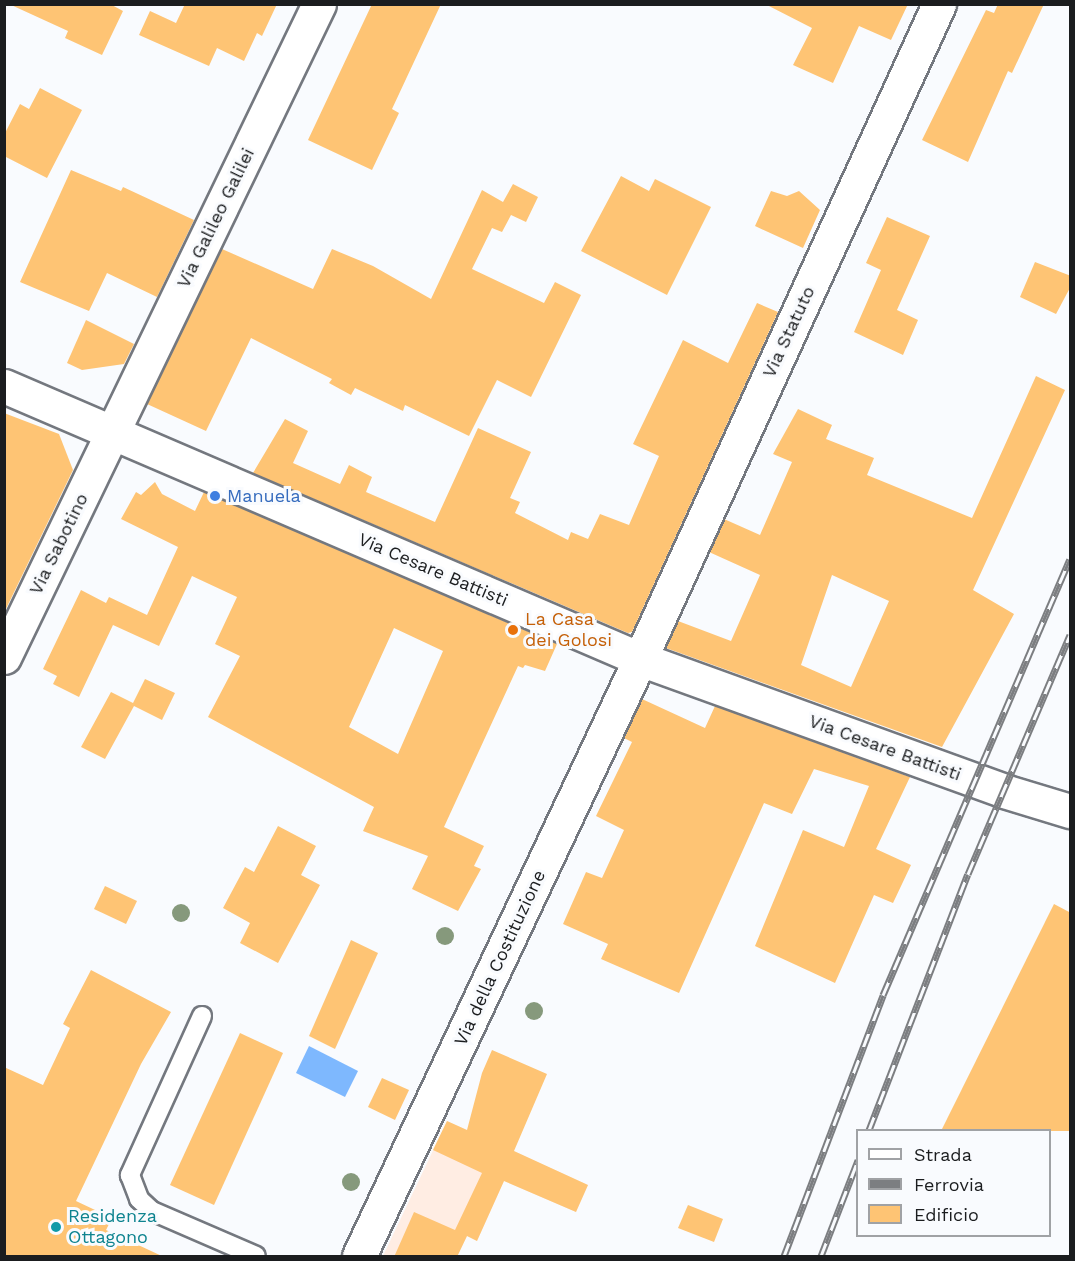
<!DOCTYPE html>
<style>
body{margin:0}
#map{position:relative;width:1075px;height:1261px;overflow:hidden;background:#f9fbfe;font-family:"Work Sans",sans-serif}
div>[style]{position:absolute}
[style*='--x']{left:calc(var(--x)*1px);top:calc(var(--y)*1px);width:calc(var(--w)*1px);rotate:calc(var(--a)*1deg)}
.industrial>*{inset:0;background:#ffede3}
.water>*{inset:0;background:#7eb8fe}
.building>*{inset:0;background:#fec474}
.roads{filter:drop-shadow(2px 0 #74787f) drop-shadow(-2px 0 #74787f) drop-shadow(0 2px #74787f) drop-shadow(0 -2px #74787f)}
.service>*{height:18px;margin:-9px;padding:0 9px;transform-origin:9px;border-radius:9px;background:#fff}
.minor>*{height:33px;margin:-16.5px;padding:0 16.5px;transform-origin:16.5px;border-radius:16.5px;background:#fff}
.tertiary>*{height:33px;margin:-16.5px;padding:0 16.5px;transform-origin:16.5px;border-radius:16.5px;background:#fff}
.rail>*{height:7px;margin-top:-3.5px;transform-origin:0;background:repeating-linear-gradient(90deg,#f9fbfe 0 14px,#7c7e81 0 28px);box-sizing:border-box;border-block:2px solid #7c7e81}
.trees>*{width:18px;height:18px;margin:-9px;border-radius:50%;background:#86997c}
.dots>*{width:16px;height:16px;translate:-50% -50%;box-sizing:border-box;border:3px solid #f9fbfe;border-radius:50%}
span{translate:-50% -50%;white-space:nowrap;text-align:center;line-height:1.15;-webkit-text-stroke:6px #f9fbfe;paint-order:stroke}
.street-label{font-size:18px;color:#1b1d1f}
.shop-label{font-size:18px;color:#366cbe}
.left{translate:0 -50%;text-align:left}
.food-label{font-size:18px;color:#c56008}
.culture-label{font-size:18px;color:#0d838f}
.frame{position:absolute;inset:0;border:6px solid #1b1d1f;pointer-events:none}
.legend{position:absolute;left:856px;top:1129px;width:195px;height:108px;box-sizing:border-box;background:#f9fbfe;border:2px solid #a0a2a5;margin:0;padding:8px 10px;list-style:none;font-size:18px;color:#1b1d1f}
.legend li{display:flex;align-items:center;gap:12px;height:30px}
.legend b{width:30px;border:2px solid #a0a2a5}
</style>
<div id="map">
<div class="industrial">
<i style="clip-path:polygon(447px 1121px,588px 1185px,576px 1212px,504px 1181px,477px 1241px,467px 1236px,457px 1256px,383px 1256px)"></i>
</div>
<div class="water">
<i style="clip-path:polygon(309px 1046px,358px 1071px,345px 1097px,296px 1073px)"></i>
</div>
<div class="building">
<i style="clip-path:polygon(9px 4px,110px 4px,123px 11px,102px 55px,65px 38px,68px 31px)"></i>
<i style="clip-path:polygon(185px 4px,277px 4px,262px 36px,257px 33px,244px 61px,217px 48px,209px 66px,139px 35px,150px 11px,176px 23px)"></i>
<i style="clip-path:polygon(372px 4px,441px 4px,392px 109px,399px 113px,372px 170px,308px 140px)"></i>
<i style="clip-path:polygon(765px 4px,908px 4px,891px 40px,859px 26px,833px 83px,793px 65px,812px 28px)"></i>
<i style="clip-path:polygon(998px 4px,1044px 4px,1012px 73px,1008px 71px,968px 162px,922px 140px,986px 10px,994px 13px)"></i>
<i style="clip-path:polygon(40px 88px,82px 110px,47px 178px,4px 156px,4px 135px,20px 104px,29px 109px)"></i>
<i style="clip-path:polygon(71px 170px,121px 191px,123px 187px,194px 220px,157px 297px,107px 273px,89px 311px,20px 282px)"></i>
<i style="clip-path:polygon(621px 176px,649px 191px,655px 179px,711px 207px,667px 295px,581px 251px)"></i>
<i style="clip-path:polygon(513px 184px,538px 197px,526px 222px,511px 215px,502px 232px,492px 228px,472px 269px,544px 303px,555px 282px,581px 295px,531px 397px,497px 380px,469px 436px,405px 405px,403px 411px,355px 388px,351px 395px,329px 383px,332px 379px,251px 338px,206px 431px,147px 404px,222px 249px,313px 289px,332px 249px,373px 266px,431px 299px,482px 190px,503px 202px)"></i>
<i style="clip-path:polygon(771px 191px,787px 196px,799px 191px,820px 210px,803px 248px,755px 226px)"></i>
<i style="clip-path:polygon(887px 217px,930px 236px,897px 310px,918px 320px,903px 355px,854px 332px,881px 270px,866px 263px)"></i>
<i style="clip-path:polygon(1035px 262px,1071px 276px,1071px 286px,1056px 314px,1020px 297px)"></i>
<i style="clip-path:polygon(757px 303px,778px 312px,632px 632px,628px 633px,253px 473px,285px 419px,308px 431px,293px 463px,340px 484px,349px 465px,372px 477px,366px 492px,435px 522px,478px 428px,531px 452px,510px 498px,520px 502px,515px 513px,568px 540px,571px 532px,588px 539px,600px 514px,629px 525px,659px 456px,633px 444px,683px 340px,728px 363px)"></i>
<i style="clip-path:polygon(86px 320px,134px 344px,124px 364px,82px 370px,67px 363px)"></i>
<i style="clip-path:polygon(evenodd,1036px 376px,1065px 390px,973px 590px,1014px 614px,942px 747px,666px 648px,678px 621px,731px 641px,760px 575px,709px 552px,724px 519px,760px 535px,792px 462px,773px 454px,798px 409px,832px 425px,826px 439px,874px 458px,867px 475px,972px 518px,1036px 376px,832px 575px,889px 601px,851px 687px,801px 665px,832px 575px)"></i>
<i style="clip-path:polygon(4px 413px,59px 434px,73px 470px,4px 613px)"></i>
<i style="clip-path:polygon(evenodd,155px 482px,162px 494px,195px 511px,204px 492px,557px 644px,545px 671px,525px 665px,523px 668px,518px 666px,444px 827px,484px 846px,474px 866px,481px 869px,458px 911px,412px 889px,428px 856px,363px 831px,374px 807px,208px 717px,240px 656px,215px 644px,237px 597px,192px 576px,159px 646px,113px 625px,79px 697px,53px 684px,57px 676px,43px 669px,81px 590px,106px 603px,109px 597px,147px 615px,178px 547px,121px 519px,136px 492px,141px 495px,155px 482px,394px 628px,443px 651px,398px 754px,349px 727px,394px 628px)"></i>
<i style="clip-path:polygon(145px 679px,175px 693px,162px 720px,134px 706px,105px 759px,81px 747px,111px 692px,133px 703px)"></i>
<i style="clip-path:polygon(642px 699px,705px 728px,715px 706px,910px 777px,876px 849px,911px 865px,893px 903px,874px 895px,835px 983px,755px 946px,803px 830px,844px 847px,869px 786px,814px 769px,792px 814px,764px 803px,679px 993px,601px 959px,608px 944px,563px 924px,586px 872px,602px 878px,624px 830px,596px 816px,632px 742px,624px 738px)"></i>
<i style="clip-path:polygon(278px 826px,316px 846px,301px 875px,320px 885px,278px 963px,240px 943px,250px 923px,223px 908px,245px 867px,254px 872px)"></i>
<i style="clip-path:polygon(105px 886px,137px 901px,126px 924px,94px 909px)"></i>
<i style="clip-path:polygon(1054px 904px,1071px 913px,1071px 1131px,941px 1131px)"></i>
<i style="clip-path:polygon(351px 940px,378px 953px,335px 1049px,309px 1036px)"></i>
<i style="clip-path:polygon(91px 970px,171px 1012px,141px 1064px,76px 1201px,112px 1218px,106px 1230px,164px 1257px,4px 1257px,4px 1067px,43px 1085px,70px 1028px,63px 1024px)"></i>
<i style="clip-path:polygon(240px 1033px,283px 1053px,214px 1205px,170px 1185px)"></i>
<i style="clip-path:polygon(492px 1050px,547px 1074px,514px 1151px,588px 1185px,576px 1212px,504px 1181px,477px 1241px,467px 1236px,457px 1257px,394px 1257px,414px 1212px,455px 1230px,482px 1173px,433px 1150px,447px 1121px,467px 1130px,482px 1073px)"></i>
<i style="clip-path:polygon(382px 1078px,409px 1090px,395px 1120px,368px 1107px)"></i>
<i style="clip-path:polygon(688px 1205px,723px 1219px,714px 1242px,678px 1228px)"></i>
</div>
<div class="roads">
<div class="service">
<i style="--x:202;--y:1016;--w:175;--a:114.4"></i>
<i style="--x:130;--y:1175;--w:26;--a:69"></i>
<i style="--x:139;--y:1199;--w:18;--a:43"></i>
<i style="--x:152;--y:1211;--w:113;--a:23.4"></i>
</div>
<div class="minor">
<i style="--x:359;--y:1256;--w:660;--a:-64.79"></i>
<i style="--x:640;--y:659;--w:720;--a:-65.46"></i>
</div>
<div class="tertiary">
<i style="--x:4;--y:386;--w:692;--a:23.23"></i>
<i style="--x:640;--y:659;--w:387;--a:19.9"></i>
<i style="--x:1004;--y:791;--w:69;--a:16.9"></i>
<i style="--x:4;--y:657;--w:725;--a:-64.25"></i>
</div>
</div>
<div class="rail">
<i style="--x:869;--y:1130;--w:274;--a:-68.9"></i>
<i style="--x:968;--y:874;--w:260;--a:-66.9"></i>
<i style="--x:784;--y:1256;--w:279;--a:-69.2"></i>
<i style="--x:883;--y:995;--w:474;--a:-66.8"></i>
<i style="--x:821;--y:1256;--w:103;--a:-68.9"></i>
</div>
<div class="trees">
<i style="left:181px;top:913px"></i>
<i style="left:445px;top:936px"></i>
<i style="left:534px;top:1011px"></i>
<i style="left:351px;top:1182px"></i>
</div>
<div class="dots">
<i style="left:215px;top:496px;background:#3f7fe0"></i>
<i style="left:513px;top:630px;background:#e8710a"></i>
<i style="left:56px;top:1227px;background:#0f9aa8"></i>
</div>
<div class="street-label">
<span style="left:216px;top:218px;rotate:-64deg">Via Galileo Galilei</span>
<span style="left:789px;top:332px;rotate:-65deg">Via Statuto</span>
<span style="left:59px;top:544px;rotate:-64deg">Via Sabotino</span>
<span style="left:433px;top:570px;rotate:23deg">Via Cesare Battisti</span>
<span style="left:885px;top:748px;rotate:20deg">Via Cesare Battisti</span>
<span style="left:500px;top:958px;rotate:-65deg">Via della Costituzione</span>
</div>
<div class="shop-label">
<span class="left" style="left:227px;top:496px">Manuela</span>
</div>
<div class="food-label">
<span class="left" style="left:525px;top:630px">La Casa<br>dei Golosi</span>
</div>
<div class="culture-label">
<span class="left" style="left:68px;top:1227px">Residenza<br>Ottagono</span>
</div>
<div class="frame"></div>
<ul class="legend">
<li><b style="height:8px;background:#fff"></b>Strada</li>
<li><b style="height:8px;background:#7c7e81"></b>Ferrovia</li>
<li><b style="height:16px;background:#fec474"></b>Edificio</li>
</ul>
</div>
